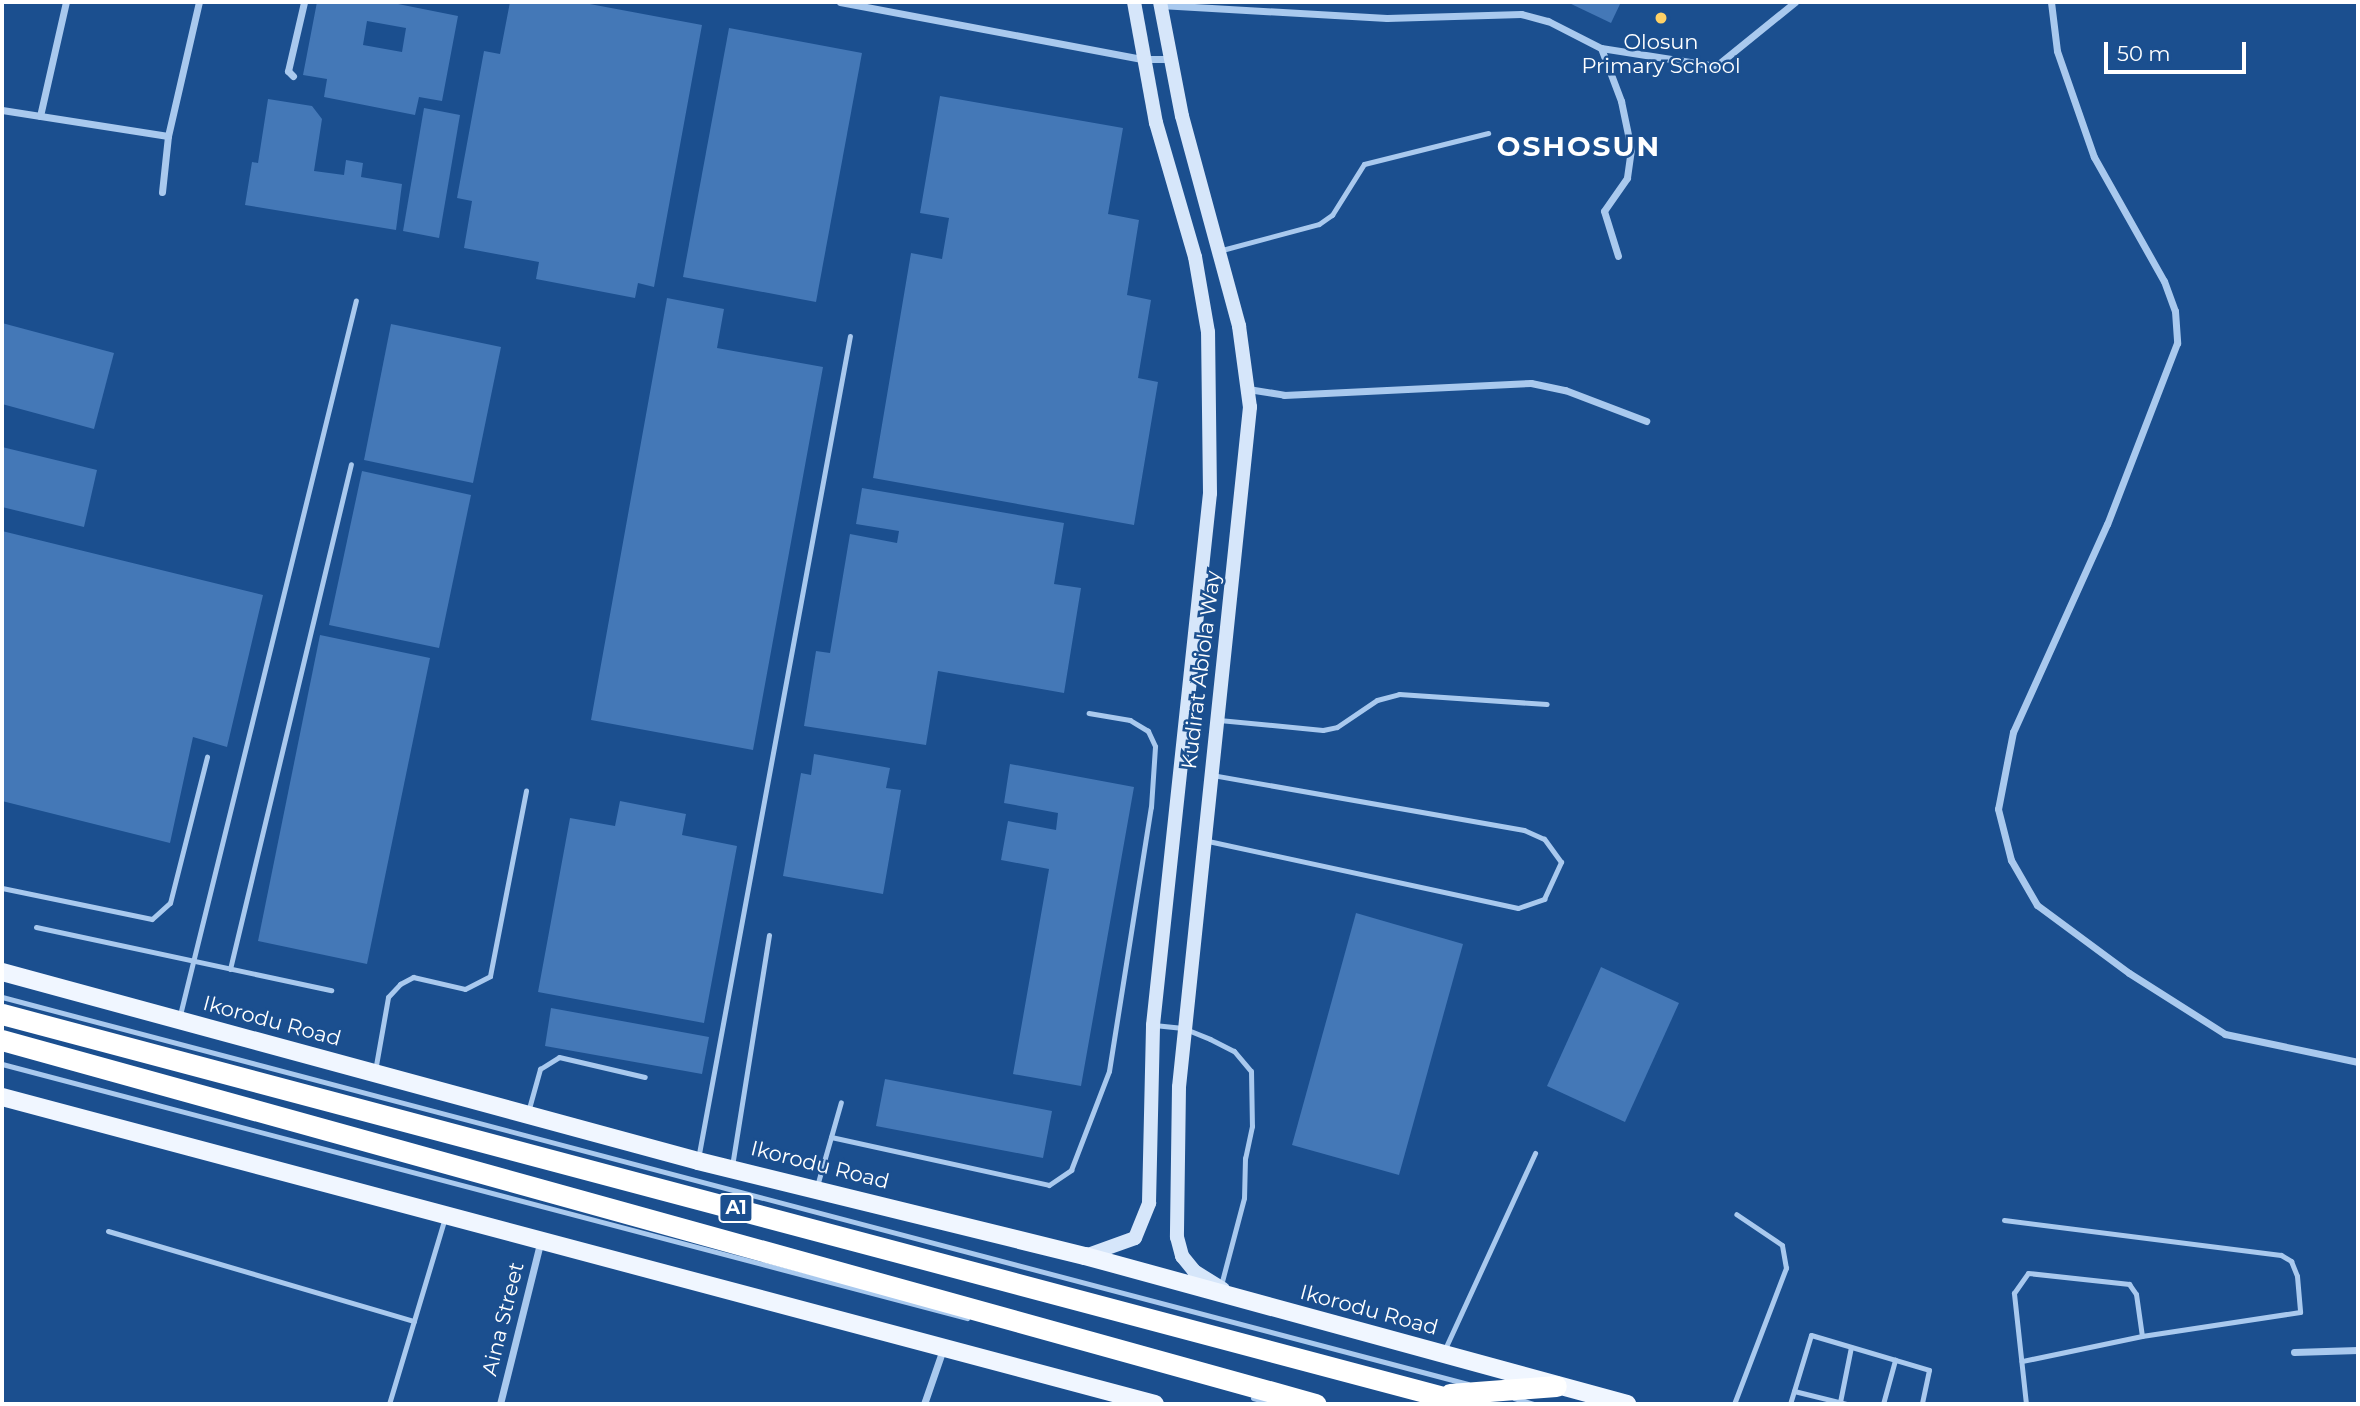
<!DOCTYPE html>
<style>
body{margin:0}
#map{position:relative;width:2360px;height:1406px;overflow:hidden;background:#1b4f8f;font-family:Montserrat,sans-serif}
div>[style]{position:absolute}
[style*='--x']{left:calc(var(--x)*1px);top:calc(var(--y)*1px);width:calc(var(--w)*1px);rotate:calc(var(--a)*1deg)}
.building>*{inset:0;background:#4478b7}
.service>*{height:5px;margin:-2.5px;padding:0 2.5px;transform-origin:2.5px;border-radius:2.5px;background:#a9c9ee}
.minor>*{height:7px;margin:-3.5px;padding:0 3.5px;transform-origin:3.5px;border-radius:3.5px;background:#a9c9ee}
.secondary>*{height:14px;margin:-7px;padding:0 7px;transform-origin:7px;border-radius:7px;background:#d6e6fa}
.primary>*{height:18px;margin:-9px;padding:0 9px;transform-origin:9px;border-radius:9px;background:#f0f6ff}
.motorway>*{height:21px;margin:-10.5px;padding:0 10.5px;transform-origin:10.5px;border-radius:10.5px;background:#fff}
.dots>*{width:19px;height:19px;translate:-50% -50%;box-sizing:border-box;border:4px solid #1b4f8f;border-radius:50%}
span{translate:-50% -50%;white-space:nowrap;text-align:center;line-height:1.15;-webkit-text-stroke:5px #1b4f8f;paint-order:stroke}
.shield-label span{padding:2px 5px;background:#1b4f8f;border:2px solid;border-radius:5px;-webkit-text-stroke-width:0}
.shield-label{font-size:19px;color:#fff;font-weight:700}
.poi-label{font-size:21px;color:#fff}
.street-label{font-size:21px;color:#fff}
.district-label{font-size:28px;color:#fff;font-weight:700;letter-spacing:2px}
.frame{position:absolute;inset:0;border:4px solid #fff;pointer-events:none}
.scale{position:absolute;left:2104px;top:42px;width:142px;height:32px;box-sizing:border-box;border:4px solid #fff;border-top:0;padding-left:9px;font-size:21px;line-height:24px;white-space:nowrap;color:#fff;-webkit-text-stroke:5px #1b4f8f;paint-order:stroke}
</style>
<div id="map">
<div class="building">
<i style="clip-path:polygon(evenodd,317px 2px,388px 2px,458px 16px,442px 101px,419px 97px,415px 115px,324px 97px,327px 79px,303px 75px,317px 2px,367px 21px,406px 28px,402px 52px,363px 45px,367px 21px)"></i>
<i style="clip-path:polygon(510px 2px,579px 2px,702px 25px,654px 287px,638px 283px,635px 298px,536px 279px,539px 262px,464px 248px,472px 201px,457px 198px,484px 51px,500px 54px)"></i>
<i style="clip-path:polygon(1567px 2px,1621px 2px,1611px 23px)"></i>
<i style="clip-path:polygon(729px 28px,862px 53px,816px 302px,683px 277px)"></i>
<i style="clip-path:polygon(940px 96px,1123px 128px,1108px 214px,1139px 220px,1127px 295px,1151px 300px,1138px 378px,1158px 382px,1134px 525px,873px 478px,911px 253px,942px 259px,949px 218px,920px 213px)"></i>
<i style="clip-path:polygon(268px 99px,312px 106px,322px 119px,314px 171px,344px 175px,346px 160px,363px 163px,361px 177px,402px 184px,396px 230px,245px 205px,252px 162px,258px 163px)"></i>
<i style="clip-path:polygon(424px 108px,460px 115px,439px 238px,403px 231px)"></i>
<i style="clip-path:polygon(667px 298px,724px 309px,717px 348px,823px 367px,753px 750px,591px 720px)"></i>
<i style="clip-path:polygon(2px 323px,114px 353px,94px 429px,2px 404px)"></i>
<i style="clip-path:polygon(391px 324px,501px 347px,473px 483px,364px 460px)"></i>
<i style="clip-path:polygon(2px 447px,97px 470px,84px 527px,2px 507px)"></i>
<i style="clip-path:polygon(362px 471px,471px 495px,439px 648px,329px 625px)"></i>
<i style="clip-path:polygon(862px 488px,1064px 523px,1054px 584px,1081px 588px,1064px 693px,938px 671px,926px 745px,804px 726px,816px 651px,830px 653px,850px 534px,897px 543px,899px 531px,856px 524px)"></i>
<i style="clip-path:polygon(2px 531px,263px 595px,227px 747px,193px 737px,170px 843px,2px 801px)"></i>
<i style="clip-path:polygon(320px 635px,430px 658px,367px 964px,258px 941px)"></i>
<i style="clip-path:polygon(814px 754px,890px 768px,886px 788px,901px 790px,883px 894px,783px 876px,801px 773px,811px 775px)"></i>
<i style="clip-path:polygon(1010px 764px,1134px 787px,1081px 1086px,1013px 1074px,1049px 869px,1001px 860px,1008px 821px,1056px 830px,1058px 813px,1004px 803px)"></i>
<i style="clip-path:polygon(620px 801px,686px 814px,682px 835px,737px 846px,704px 1023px,538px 992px,570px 818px,615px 826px)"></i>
<i style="clip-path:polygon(1356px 913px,1463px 944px,1399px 1175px,1292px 1145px)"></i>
<i style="clip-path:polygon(1601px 967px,1679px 1003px,1625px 1122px,1547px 1086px)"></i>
<i style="clip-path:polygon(551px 1008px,709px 1037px,702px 1074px,545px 1046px)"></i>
<i style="clip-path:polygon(885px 1079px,1052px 1111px,1043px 1158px,876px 1126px)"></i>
</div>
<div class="service">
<i style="--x:1222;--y:250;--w:100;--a:-15"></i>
<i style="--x:1319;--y:224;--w:16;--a:-35"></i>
<i style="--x:1332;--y:215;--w:60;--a:-57.9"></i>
<i style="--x:1364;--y:164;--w:128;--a:-14"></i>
<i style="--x:1219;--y:720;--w:104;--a:5.5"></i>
<i style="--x:1323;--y:730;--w:14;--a:-12"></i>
<i style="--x:1337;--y:727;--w:48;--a:-34"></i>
<i style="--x:1377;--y:700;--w:23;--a:-15"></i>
<i style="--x:1399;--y:694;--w:148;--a:3.9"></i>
<i style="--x:1208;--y:841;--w:317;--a:12.2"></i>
<i style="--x:1518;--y:908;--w:28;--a:-19"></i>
<i style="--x:1544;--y:899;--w:41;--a:-65.3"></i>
<i style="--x:1561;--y:862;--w:29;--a:-126"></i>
<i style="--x:1544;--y:839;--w:22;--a:-156"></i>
<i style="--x:1524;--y:830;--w:316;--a:-170"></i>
<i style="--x:2;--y:888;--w:153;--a:11.7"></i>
<i style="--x:152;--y:919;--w:24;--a:-42"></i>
<i style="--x:170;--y:903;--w:151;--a:-75.8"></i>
<i style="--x:36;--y:927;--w:302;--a:12.1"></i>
<i style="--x:230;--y:969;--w:519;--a:-76.53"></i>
<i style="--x:2;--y:997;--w:1516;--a:14.79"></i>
<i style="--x:179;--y:1019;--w:740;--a:-76.17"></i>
<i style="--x:1154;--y:1025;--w:29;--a:6"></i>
<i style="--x:1183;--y:1028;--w:29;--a:22"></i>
<i style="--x:1210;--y:1039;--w:27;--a:27"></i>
<i style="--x:1234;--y:1051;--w:26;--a:50"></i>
<i style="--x:1251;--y:1071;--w:55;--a:89"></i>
<i style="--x:1252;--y:1126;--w:33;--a:102"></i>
<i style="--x:1245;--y:1158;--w:40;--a:91.4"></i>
<i style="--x:1244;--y:1198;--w:90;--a:104.8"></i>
<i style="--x:2;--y:1064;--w:998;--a:14.75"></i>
<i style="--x:375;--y:1071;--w:75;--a:-80"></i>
<i style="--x:388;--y:997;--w:18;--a:-47"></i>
<i style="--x:400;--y:984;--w:15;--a:-28"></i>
<i style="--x:413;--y:977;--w:53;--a:13"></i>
<i style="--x:465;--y:989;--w:28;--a:-27"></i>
<i style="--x:490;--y:976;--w:189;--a:-79"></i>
<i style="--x:528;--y:1112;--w:45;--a:-74.4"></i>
<i style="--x:540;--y:1069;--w:22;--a:-32"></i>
<i style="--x:559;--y:1057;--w:88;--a:13.1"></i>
<i style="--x:831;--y:1137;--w:223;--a:12.4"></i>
<i style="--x:1049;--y:1185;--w:27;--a:-34"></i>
<i style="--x:1071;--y:1170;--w:106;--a:-69"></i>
<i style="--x:1109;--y:1071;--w:267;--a:-81"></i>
<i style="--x:1151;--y:807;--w:61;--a:-86.2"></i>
<i style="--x:1155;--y:746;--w:17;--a:-115"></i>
<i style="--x:1148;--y:731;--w:21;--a:-149"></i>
<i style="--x:1130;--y:720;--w:42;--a:-170.3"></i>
<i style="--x:698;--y:1159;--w:837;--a:-79.54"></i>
<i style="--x:732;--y:1166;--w:234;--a:-80.9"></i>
<i style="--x:817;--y:1186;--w:87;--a:-74.1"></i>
<i style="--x:2004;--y:1220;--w:279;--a:7.2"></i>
<i style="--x:2281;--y:1255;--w:12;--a:31"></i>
<i style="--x:2291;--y:1261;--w:16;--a:68"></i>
<i style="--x:2297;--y:1276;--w:36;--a:85"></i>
<i style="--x:2300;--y:1312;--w:160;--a:171.4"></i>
<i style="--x:2142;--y:1336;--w:123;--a:168.2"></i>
<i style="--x:108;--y:1231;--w:319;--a:16.4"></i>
<i style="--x:1444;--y:1351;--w:218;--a:-65.3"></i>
<i style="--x:1794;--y:1391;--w:55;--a:13.8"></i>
<i style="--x:1253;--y:1398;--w:23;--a:15"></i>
<i style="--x:1514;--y:1398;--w:21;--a:17"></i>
<i style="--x:1840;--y:1402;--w:56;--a:-78.7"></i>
<i style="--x:389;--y:1404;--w:195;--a:-73.3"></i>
<i style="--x:1734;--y:1404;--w:146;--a:-69.1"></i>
<i style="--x:1786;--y:1268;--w:23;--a:-100"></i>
<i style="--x:1782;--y:1245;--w:55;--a:-146"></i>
<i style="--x:1790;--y:1404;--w:72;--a:-73.1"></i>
<i style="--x:1811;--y:1335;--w:123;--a:16.5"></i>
<i style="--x:1929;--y:1370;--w:35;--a:102"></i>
<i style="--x:1883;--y:1404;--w:46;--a:-74.7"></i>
<i style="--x:2026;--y:1404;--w:112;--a:-96.2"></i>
<i style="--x:2014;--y:1293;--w:24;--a:-55"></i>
<i style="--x:2028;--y:1273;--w:102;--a:6.2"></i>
<i style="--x:2129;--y:1284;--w:12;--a:55"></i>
<i style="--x:2136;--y:1294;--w:42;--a:81.9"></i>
</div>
<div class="minor">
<i style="--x:840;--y:2;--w:307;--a:10.7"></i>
<i style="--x:1142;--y:59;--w:28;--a:0"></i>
<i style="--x:2051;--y:2;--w:49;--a:83"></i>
<i style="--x:2057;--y:51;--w:112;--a:70.8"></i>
<i style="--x:2094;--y:157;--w:142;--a:60.6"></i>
<i style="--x:2164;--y:281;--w:32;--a:70"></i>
<i style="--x:2175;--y:311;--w:32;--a:86"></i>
<i style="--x:2177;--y:343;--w:194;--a:111.1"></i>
<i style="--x:2107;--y:524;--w:228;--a:114.3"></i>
<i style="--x:2013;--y:732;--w:78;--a:101"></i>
<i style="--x:1998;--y:809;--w:53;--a:75.7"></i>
<i style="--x:2011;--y:860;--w:52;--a:60"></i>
<i style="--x:2037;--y:905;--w:114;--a:36.5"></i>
<i style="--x:2129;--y:973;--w:114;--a:32.4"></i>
<i style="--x:2225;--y:1034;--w:136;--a:11.9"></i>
<i style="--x:1160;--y:5;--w:227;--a:3.3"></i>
<i style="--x:1387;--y:18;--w:134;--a:-1.7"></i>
<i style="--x:1521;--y:14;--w:28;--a:15"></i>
<i style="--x:1548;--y:21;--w:59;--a:27"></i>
<i style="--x:1601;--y:48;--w:116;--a:8.9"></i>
<i style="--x:1716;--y:66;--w:102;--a:-39"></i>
<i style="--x:1601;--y:48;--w:57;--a:69.3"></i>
<i style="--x:1621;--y:101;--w:49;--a:78.2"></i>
<i style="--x:1631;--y:149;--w:29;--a:98"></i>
<i style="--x:1627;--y:178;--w:40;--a:124.9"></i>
<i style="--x:1604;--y:211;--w:47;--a:72.7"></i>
<i style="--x:293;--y:76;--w:7;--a:-135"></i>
<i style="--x:288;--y:71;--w:71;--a:-76.9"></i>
<i style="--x:2;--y:110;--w:168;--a:8.9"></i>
<i style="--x:40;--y:116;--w:117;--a:-77.2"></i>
<i style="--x:162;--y:192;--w:56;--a:-83.9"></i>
<i style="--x:168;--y:136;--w:138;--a:-77"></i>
<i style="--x:1248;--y:389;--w:36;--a:9"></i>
<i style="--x:1284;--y:395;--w:247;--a:-2.8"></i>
<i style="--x:1531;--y:383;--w:35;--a:12"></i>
<i style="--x:1565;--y:390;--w:87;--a:20.9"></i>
<i style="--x:2294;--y:1352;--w:64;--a:-1.8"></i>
<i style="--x:500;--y:1404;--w:166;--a:-76"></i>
<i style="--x:924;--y:1404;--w:58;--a:-70.9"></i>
</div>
<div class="secondary">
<i style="--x:1160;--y:2;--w:116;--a:79.1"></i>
<i style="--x:1182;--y:116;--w:218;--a:74.8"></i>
<i style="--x:1239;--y:326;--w:82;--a:82.3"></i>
<i style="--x:1250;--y:407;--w:684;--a:95.96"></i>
<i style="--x:1179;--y:1087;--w:150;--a:90.8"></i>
<i style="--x:1177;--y:1237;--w:20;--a:75"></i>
<i style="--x:1182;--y:1256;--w:19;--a:51"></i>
<i style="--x:1194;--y:1271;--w:34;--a:32"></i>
<i style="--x:1085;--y:1256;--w:53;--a:-19.8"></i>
<i style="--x:1135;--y:1238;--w:38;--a:-68"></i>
<i style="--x:1149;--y:1203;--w:178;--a:-88.7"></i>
<i style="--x:1153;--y:1025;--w:535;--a:-83.88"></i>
<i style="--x:1210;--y:493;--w:161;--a:-90.7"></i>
<i style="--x:1208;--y:332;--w:76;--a:-99.8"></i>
<i style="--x:1195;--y:257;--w:140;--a:-106.2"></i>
<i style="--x:1156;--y:123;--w:123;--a:-100.3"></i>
</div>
<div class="primary">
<i style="--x:2;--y:972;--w:721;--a:15.19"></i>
<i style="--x:698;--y:1161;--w:398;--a:13.8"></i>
<i style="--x:1085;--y:1256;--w:562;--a:15.27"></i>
<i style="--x:2;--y:1097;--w:1193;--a:14.91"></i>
</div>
<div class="motorway">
<i style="--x:2;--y:1014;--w:1519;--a:14.88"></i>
<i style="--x:2;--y:1040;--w:1363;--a:15.49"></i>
<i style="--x:1450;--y:1394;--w:106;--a:-4.3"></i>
</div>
<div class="dots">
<i style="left:1661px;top:18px;background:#ffd166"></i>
</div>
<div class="shield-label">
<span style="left:736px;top:1208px">A1</span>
</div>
<div class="poi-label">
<span style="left:1661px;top:54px">Olosun<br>Primary School</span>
</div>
<div class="street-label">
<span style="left:1201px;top:670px;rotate:-83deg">Kudirat Abiola Way</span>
<span style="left:272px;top:1021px;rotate:15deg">Ikorodu Road</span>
<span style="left:820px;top:1165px;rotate:14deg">Ikorodu Road</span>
<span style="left:1369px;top:1310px;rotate:15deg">Ikorodu Road</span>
<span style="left:503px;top:1319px;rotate:-76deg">Aina Street</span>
</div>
<div class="district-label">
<span style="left:1579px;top:146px">OSHOSUN</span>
</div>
<div class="frame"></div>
<div class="scale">50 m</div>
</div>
